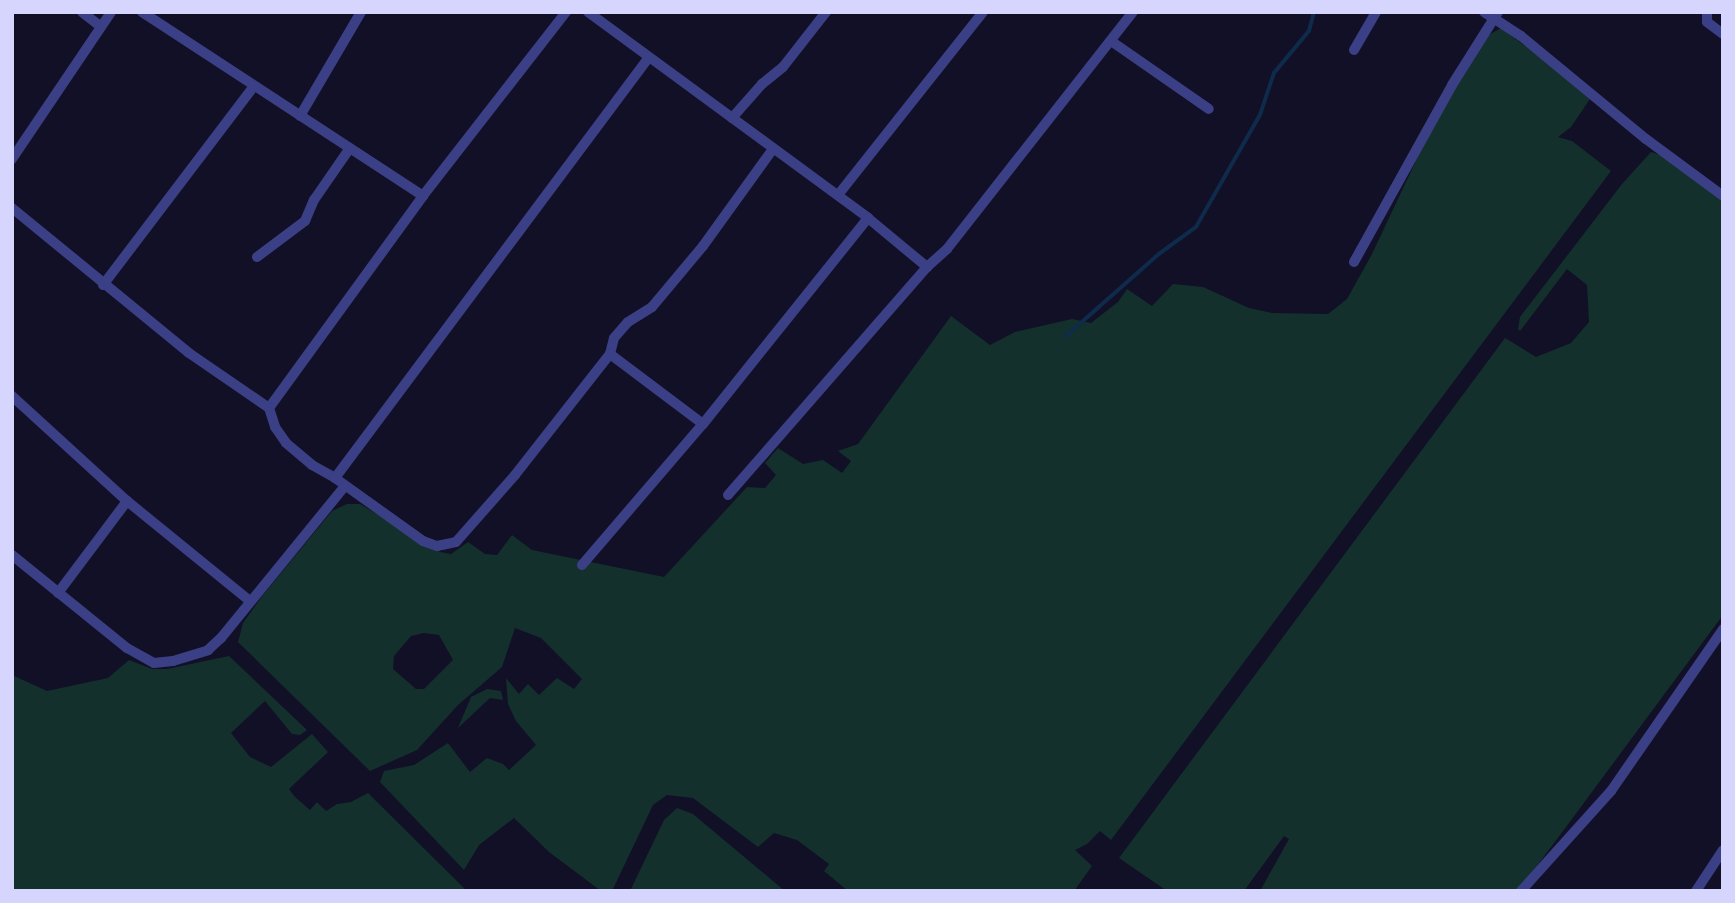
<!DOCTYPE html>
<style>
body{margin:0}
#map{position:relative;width:1735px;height:903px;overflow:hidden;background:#111026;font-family:Barlow,sans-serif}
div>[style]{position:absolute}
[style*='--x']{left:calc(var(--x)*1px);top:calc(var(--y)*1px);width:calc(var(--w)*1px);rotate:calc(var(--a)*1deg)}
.green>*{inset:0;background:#13302c}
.stream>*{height:3.5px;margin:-1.75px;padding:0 1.75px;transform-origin:1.75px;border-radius:1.75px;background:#0f2b4b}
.minor>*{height:10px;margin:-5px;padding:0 5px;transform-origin:5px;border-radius:5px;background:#3b3f85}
span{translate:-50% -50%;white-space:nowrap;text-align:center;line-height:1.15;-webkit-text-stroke:5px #111026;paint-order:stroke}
.frame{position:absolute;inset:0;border:14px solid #d6d5fe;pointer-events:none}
</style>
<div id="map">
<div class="green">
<i style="clip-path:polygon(evenodd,1501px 28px,1592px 96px,1571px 127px,1558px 137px,1572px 141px,1611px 171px,1111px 840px,1100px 831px,1087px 844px,1075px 850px,1092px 866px,1074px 891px,848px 891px,824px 871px,829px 864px,797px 840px,774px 833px,758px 847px,693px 798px,667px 795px,653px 805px,612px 891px,601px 891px,549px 852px,514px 818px,479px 845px,464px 870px,380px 782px,384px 771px,414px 765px,448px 743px,470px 772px,487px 758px,503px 764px,509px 770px,536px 745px,516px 721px,508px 704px,506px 678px,519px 694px,528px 684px,539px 695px,557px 678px,574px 689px,582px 679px,541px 638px,515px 628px,502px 667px,458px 705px,417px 750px,370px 771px,238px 642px,243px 623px,263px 595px,332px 511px,347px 504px,360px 504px,440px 552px,451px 554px,468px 542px,485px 554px,497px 555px,512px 535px,532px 550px,664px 577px,747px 487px,765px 488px,776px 475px,765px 463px,778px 448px,803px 464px,823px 460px,842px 473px,851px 461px,838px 451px,858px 444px,951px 316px,990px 345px,1015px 332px,1072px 319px,1091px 323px,1118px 302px,1127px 289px,1152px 306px,1173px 284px,1203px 287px,1249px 308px,1272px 313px,1328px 314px,1347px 299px,1372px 254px,1422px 148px,1469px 61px,1487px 36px,1501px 28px,424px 633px,439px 635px,453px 660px,424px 689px,416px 689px,393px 669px,394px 656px,411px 636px,424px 633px)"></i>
<i style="clip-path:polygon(1651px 152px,1669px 158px,1723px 199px,1723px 615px,1566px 827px,1518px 891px,1260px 891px,1289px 839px,1284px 836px,1244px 891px,1167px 891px,1119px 858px,1505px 338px,1536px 357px,1571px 343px,1589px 322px,1587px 285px,1567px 269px,1520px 331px,1518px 329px,1520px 317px,1622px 184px)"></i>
<i style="clip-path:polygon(229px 656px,307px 730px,300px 735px,292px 734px,265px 701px,231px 733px,250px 757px,271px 767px,312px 734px,328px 752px,289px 789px,295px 797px,310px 810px,317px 802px,326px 811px,337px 804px,351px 802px,368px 793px,467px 891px,12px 891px,12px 675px,47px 691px,108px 678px,129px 660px,152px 669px,167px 669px)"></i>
<i style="clip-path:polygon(487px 689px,501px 691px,503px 700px,490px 698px,458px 728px,471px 697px)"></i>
<i style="clip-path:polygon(677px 808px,693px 814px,785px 891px,630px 891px,664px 820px)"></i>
</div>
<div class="stream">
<i style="--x:1066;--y:336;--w:124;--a:-41.4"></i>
<i style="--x:1159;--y:254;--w:46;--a:-36.1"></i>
<i style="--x:1196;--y:227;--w:129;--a:-60.3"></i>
<i style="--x:1260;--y:115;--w:44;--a:-71.6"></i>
<i style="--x:1274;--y:73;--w:55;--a:-50.2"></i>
<i style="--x:1309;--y:31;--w:20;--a:-75"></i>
</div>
<div class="minor">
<i style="--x:82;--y:12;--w:24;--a:38"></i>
<i style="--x:142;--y:12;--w:336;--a:33.2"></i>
<i style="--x:566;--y:12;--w:233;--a:127.9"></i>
<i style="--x:423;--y:196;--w:262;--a:126"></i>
<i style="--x:269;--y:408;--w:20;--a:72"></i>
<i style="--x:275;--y:427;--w:19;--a:55"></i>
<i style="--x:286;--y:443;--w:34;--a:40"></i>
<i style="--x:312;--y:465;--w:26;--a:29"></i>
<i style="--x:335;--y:478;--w:108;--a:35.6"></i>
<i style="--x:423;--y:541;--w:15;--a:20"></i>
<i style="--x:437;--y:546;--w:19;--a:-12"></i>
<i style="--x:456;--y:542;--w:89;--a:-48.6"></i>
<i style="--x:515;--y:475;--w:154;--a:-51.9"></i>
<i style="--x:610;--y:354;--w:16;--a:-76"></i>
<i style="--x:614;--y:338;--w:21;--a:-49"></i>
<i style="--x:628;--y:322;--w:28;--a:-32"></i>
<i style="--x:652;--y:307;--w:80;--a:-50.1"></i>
<i style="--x:703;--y:246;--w:120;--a:-54.2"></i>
<i style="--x:588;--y:12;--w:348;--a:36.3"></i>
<i style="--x:868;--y:218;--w:77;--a:39.7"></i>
<i style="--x:1484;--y:12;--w:44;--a:33"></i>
<i style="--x:1521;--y:36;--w:162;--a:39.5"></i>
<i style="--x:1646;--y:139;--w:96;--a:36.5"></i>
<i style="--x:1707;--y:12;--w:10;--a:90"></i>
<i style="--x:1707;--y:22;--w:20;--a:37"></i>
<i style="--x:1111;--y:41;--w:119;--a:34.8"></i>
<i style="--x:1354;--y:50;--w:44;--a:-59.9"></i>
<i style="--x:300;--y:116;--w:121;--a:-59.6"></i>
<i style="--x:732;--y:118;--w:45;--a:-48.6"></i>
<i style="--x:762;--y:84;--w:27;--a:-39"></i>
<i style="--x:783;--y:67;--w:70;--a:-52"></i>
<i style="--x:12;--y:159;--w:177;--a:-56"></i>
<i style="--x:838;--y:195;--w:233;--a:-51.6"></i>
<i style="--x:12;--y:208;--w:229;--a:39.3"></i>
<i style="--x:189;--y:353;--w:97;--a:34.5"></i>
<i style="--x:257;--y:257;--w:60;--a:-36.9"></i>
<i style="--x:305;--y:221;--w:23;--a:-67"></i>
<i style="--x:314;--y:200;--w:63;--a:-55.3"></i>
<i style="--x:1354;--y:262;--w:202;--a:-61"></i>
<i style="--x:1452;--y:85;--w:86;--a:-57.8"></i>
<i style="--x:103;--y:285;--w:250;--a:-52.8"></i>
<i style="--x:610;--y:354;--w:116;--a:37"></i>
<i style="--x:12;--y:396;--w:156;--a:42.4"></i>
<i style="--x:127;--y:501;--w:157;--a:39.1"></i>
<i style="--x:335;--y:478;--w:525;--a:-53.28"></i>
<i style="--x:728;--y:495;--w:303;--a:-48.9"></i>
<i style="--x:927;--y:267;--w:27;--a:-42"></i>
<i style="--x:947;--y:249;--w:301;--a:-51.9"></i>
<i style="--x:12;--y:555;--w:148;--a:39"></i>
<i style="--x:127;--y:648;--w:31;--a:29"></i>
<i style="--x:154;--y:663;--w:19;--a:-6"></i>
<i style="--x:173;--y:661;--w:37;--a:-17"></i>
<i style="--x:208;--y:650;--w:18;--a:-43"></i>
<i style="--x:221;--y:638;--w:195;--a:-50.8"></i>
<i style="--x:582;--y:565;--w:186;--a:-49.4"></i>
<i style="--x:703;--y:424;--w:264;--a:-51.3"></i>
<i style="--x:58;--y:593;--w:115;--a:-53.1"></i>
<i style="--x:1521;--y:891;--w:135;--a:-48"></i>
<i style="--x:1611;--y:791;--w:197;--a:-55.3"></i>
<i style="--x:1696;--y:891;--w:49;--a:-56.6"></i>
</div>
<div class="frame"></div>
</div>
